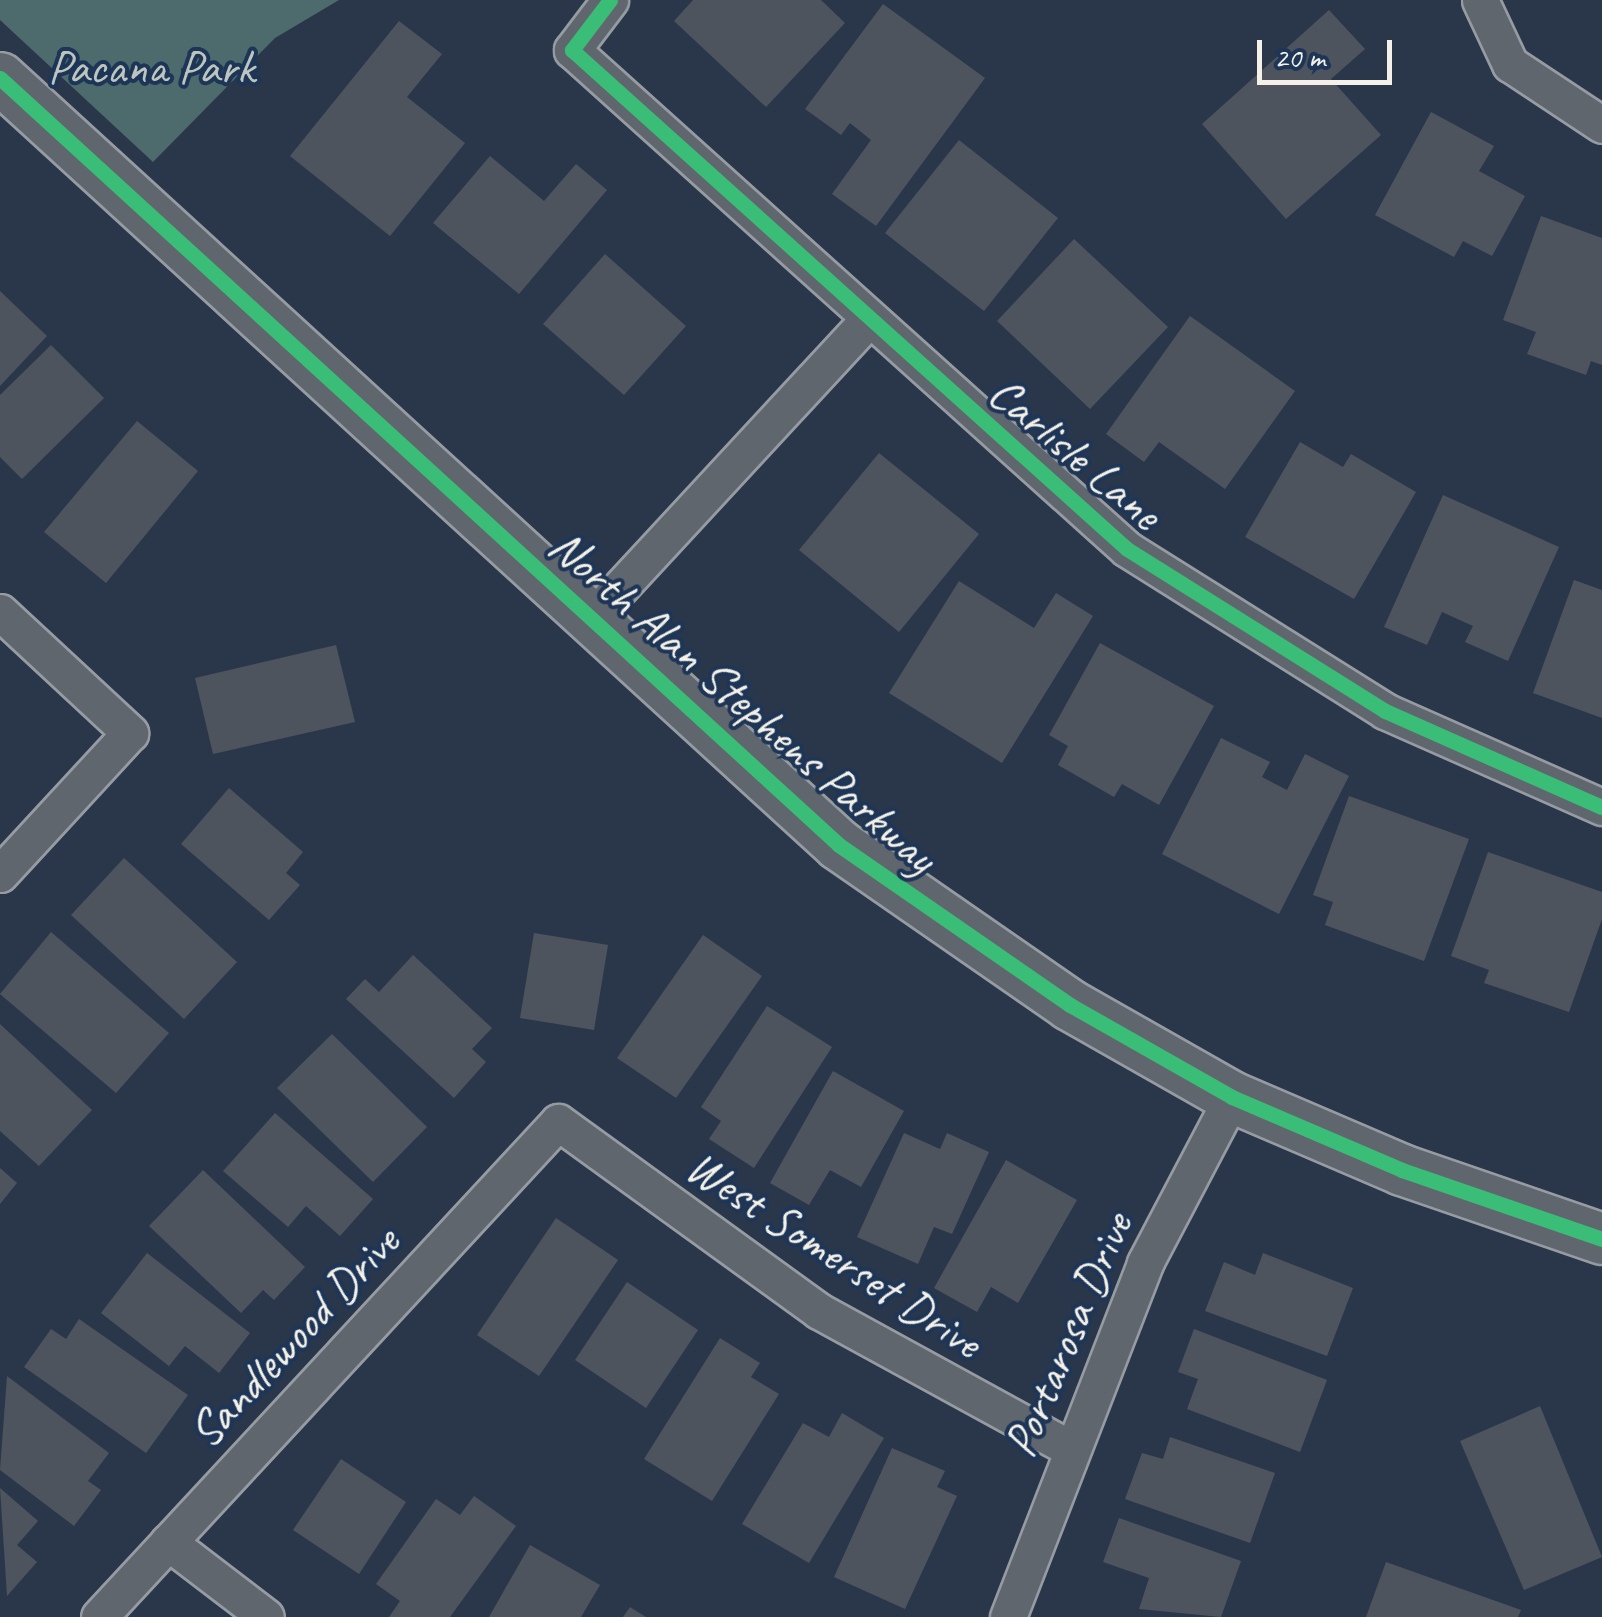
<!DOCTYPE html>
<style>
body{margin:0}
#map{position:relative;width:1602px;height:1617px;overflow:hidden;background:#2a374a;font-family:Caveat,sans-serif}
div>[style]{position:absolute}
[style*='--x']{left:calc(var(--x)*1px);top:calc(var(--y)*1px);width:calc(var(--w)*1px);rotate:calc(var(--a)*1deg)}
.green>*{inset:0;background:#4d6a6c}
.building>*{inset:0;background:#4e545e}
.roads{filter:drop-shadow(2px 0 #979ca3) drop-shadow(-2px 0 #979ca3) drop-shadow(0 2px #979ca3) drop-shadow(0 -2px #979ca3)}
.street>*{height:35px;margin:-17.5px;padding:0 17.5px;transform-origin:17.5px;border-radius:17.5px;background:#60666e}
.secondary>*{height:50px;margin:-25px;padding:0 25px;transform-origin:25px;border-radius:25px;background:#60666e}
.cycleway>*{height:15px;margin:-7.5px;padding:0 7.5px;transform-origin:7.5px;border-radius:7.5px;background:#3abd76}
span{translate:-50% -50%;white-space:nowrap;text-align:center;line-height:1.15;-webkit-text-stroke:8px #1d3557;paint-order:stroke}
.park-label{font-size:48px;color:#bcc5be}
.street-label{font-size:48px;color:#f4f1e8}
.scale{position:absolute;left:1257px;top:40px;width:135px;height:45px;box-sizing:border-box;border:5px solid #f4f1e8;border-top:0;padding-left:12px;font-size:30px;line-height:35px;white-space:nowrap;color:#f4f1e8;-webkit-text-stroke:8px #1d3557;paint-order:stroke}
</style>
<div id="map">
<div class="green">
<i style="clip-path:polygon(0 0,339px 0,275px 38px,153px 162px,0 20px)"></i>
</div>
<div class="building">
<i style="clip-path:polygon(693px 0,821px 0,845px 23px,766px 107px,674px 21px)"></i>
<i style="clip-path:polygon(883px 4px,985px 78px,876px 226px,832px 194px,871px 140px,850px 123px,841px 135px,805px 109px)"></i>
<i style="clip-path:polygon(1329px 10px,1365px 49px,1331px 79px,1381px 135px,1286px 219px,1202px 124px)"></i>
<i style="clip-path:polygon(399px 21px,442px 54px,407px 97px,465px 143px,390px 236px,290px 156px)"></i>
<i style="clip-path:polygon(1431px 112px,1494px 146px,1479px 171px,1525px 196px,1492px 256px,1463px 241px,1454px 257px,1375px 215px)"></i>
<i style="clip-path:polygon(959px 140px,1058px 218px,984px 311px,885px 233px)"></i>
<i style="clip-path:polygon(490px 156px,544px 201px,576px 164px,607px 190px,519px 294px,433px 223px)"></i>
<i style="clip-path:polygon(1541px 216px,1602px 238px,1602px 365px,1591px 361px,1586px 375px,1527px 354px,1536px 332px,1503px 320px)"></i>
<i style="clip-path:polygon(1074px 239px,1168px 327px,1090px 409px,997px 321px)"></i>
<i style="clip-path:polygon(605px 254px,686px 326px,624px 395px,543px 324px)"></i>
<i style="clip-path:polygon(0 291px,47px 336px,0 386px)"></i>
<i style="clip-path:polygon(1190px 316px,1295px 391px,1225px 489px,1159px 442px,1144px 462px,1106px 434px)"></i>
<i style="clip-path:polygon(51px 345px,104px 398px,22px 479px,0 457px,0 395px)"></i>
<i style="clip-path:polygon(137px 421px,198px 471px,106px 583px,44px 532px)"></i>
<i style="clip-path:polygon(1300px 442px,1343px 467px,1351px 454px,1416px 492px,1354px 599px,1245px 537px)"></i>
<i style="clip-path:polygon(879px 453px,979px 534px,899px 632px,799px 550px)"></i>
<i style="clip-path:polygon(1443px 495px,1559px 547px,1508px 661px,1465px 642px,1473px 626px,1442px 612px,1427px 645px,1384px 627px)"></i>
<i style="clip-path:polygon(1574px 580px,1602px 590px,1602px 718px,1533px 693px)"></i>
<i style="clip-path:polygon(959px 581px,1034px 628px,1056px 593px,1093px 616px,1002px 763px,889px 693px)"></i>
<i style="clip-path:polygon(1100px 643px,1214px 706px,1159px 805px,1122px 784px,1114px 797px,1058px 765px,1068px 746px,1049px 735px)"></i>
<i style="clip-path:polygon(336px 645px,355px 722px,213px 754px,195px 678px)"></i>
<i style="clip-path:polygon(1221px 738px,1270px 762px,1262px 777px,1287px 790px,1305px 754px,1349px 776px,1279px 914px,1162px 854px)"></i>
<i style="clip-path:polygon(229px 788px,303px 852px,286px 873px,300px 885px,269px 920px,181px 844px)"></i>
<i style="clip-path:polygon(1349px 796px,1469px 839px,1424px 961px,1325px 925px,1333px 902px,1313px 895px)"></i>
<i style="clip-path:polygon(1488px 852px,1602px 892px,1602px 919px,1569px 1012px,1484px 983px,1489px 970px,1451px 956px)"></i>
<i style="clip-path:polygon(124px 858px,237px 962px,184px 1019px,71px 915px)"></i>
<i style="clip-path:polygon(51px 932px,169px 1033px,116px 1093px,0 994px)"></i>
<i style="clip-path:polygon(534px 933px,608px 945px,594px 1030px,520px 1018px)"></i>
<i style="clip-path:polygon(703px 935px,762px 976px,676px 1098px,617px 1058px)"></i>
<i style="clip-path:polygon(413px 955px,492px 1028px,472px 1049px,486px 1062px,454px 1098px,346px 999px,365px 979px,379px 992px)"></i>
<i style="clip-path:polygon(767px 1006px,832px 1047px,754px 1168px,709px 1139px,721px 1121px,701px 1107px)"></i>
<i style="clip-path:polygon(0 1024px,92px 1110px,39px 1166px,0 1131px)"></i>
<i style="clip-path:polygon(332px 1034px,427px 1127px,373px 1182px,277px 1088px)"></i>
<i style="clip-path:polygon(833px 1071px,904px 1111px,861px 1187px,830px 1170px,809px 1205px,770px 1183px)"></i>
<i style="clip-path:polygon(275px 1113px,373px 1199px,340px 1236px,306px 1206px,288px 1227px,223px 1171px)"></i>
<i style="clip-path:polygon(904px 1133px,940px 1149px,947px 1133px,989px 1152px,952px 1234px,934px 1227px,918px 1264px,857px 1237px)"></i>
<i style="clip-path:polygon(1006px 1160px,1077px 1200px,1018px 1303px,991px 1287px,977px 1312px,934px 1288px)"></i>
<i style="clip-path:polygon(0 1168px,17px 1183px,0 1204px)"></i>
<i style="clip-path:polygon(203px 1170px,305px 1267px,274px 1300px,263px 1290px,241px 1313px,149px 1226px)"></i>
<i style="clip-path:polygon(556px 1218px,618px 1260px,539px 1376px,477px 1335px)"></i>
<i style="clip-path:polygon(147px 1253px,250px 1333px,219px 1373px,185px 1346px,169px 1366px,101px 1313px)"></i>
<i style="clip-path:polygon(1263px 1253px,1353px 1288px,1327px 1356px,1205px 1311px,1224px 1262px,1255px 1275px)"></i>
<i style="clip-path:polygon(627px 1282px,698px 1330px,646px 1408px,575px 1360px)"></i>
<i style="clip-path:polygon(79px 1319px,188px 1395px,146px 1453px,24px 1367px,51px 1329px,66px 1339px)"></i>
<i style="clip-path:polygon(1194px 1329px,1327px 1380px,1300px 1452px,1187px 1409px,1198px 1379px,1178px 1372px)"></i>
<i style="clip-path:polygon(720px 1338px,760px 1363px,751px 1377px,779px 1394px,712px 1501px,644px 1459px)"></i>
<i style="clip-path:polygon(7px 1376px,109px 1453px,88px 1481px,101px 1490px,74px 1526px,0 1470px)"></i>
<i style="clip-path:polygon(1540px 1406px,1602px 1557px,1524px 1590px,1460px 1441px)"></i>
<i style="clip-path:polygon(842px 1413px,884px 1438px,809px 1563px,742px 1524px,803px 1423px,829px 1437px)"></i>
<i style="clip-path:polygon(1170px 1437px,1275px 1473px,1250px 1543px,1125px 1499px,1142px 1453px,1163px 1459px)"></i>
<i style="clip-path:polygon(892px 1448px,945px 1471px,937px 1487px,957px 1496px,905px 1609px,834px 1577px)"></i>
<i style="clip-path:polygon(341px 1459px,406px 1502px,359px 1574px,293px 1530px)"></i>
<i style="clip-path:polygon(0 1488px,38px 1521px,17px 1545px,37px 1562px,7px 1596px)"></i>
<i style="clip-path:polygon(474px 1496px,516px 1526px,450px 1617px,389px 1617px,400px 1601px,376px 1584px,436px 1499px,460px 1515px)"></i>
<i style="clip-path:polygon(1119px 1518px,1241px 1561px,1221px 1617px,1139px 1609px,1149px 1578px,1103px 1562px)"></i>
<i style="clip-path:polygon(530px 1545px,600px 1585px,581px 1617px,489px 1617px)"></i>
<i style="clip-path:polygon(1386px 1562px,1521px 1610px,1518px 1617px,1366px 1617px)"></i>
<i style="clip-path:polygon(630px 1607px,646px 1617px,623px 1617px)"></i>
</div>
<div class="roads">
<div class="street">
<i style="--x:610;--y:0;--w:63;--a:127.2"></i>
<i style="--x:572;--y:50;--w:746;--a:41.96"></i>
<i style="--x:1127;--y:549;--w:305;--a:32.1"></i>
<i style="--x:1385;--y:711;--w:237;--a:23.9"></i>
<i style="--x:1480;--y:0;--w:71;--a:64.9"></i>
<i style="--x:1510;--y:64;--w:110;--a:33.5"></i>
<i style="--x:0;--y:612;--w:178;--a:42.9"></i>
<i style="--x:130;--y:733;--w:192;--a:132.7"></i>
<i style="--x:591;--y:619;--w:406;--a:-47.2"></i>
<i style="--x:168;--y:1542;--w:123;--a:37.4"></i>
<i style="--x:99;--y:1617;--w:675;--a:-47.16"></i>
<i style="--x:558;--y:1122;--w:322;--a:35.9"></i>
<i style="--x:819;--y:1311;--w:285;--a:28.7"></i>
<i style="--x:1008;--y:1617;--w:380;--a:-68.8"></i>
<i style="--x:1145;--y:1263;--w:187;--a:-62.3"></i>
</div>
<div class="secondary">
<i style="--x:0;--y:78;--w:1137;--a:42.43"></i>
<i style="--x:839;--y:845;--w:281;--a:34.7"></i>
<i style="--x:1070;--y:1005;--w:186;--a:29.6"></i>
<i style="--x:1232;--y:1097;--w:185;--a:23.2"></i>
<i style="--x:1402;--y:1170;--w:212;--a:19"></i>
</div>
</div>
<div class="cycleway">
<i style="--x:610;--y:0;--w:63;--a:127.2"></i>
<i style="--x:572;--y:50;--w:746;--a:41.96"></i>
<i style="--x:1127;--y:549;--w:305;--a:32.1"></i>
<i style="--x:1385;--y:711;--w:237;--a:23.9"></i>
<i style="--x:0;--y:78;--w:1137;--a:42.43"></i>
<i style="--x:839;--y:845;--w:281;--a:34.7"></i>
<i style="--x:1070;--y:1005;--w:186;--a:29.6"></i>
<i style="--x:1232;--y:1097;--w:185;--a:23.2"></i>
<i style="--x:1402;--y:1170;--w:212;--a:19"></i>
</div>
<div class="park-label">
<span style="left:151px;top:68px">Pacana Park</span>
</div>
<div class="street-label">
<span style="left:1075px;top:453px;rotate:40deg">Carlisle Lane</span>
<span style="left:743px;top:701px;rotate:41deg">North Alan Stephens Parkway</span>
<span style="left:834px;top:1254px;rotate:33deg">West Somerset Drive</span>
<span style="left:1068px;top:1335px;rotate:-67deg">Portarosa Drive</span>
<span style="left:294px;top:1337px;rotate:-47deg">Sandlewood Drive</span>
</div>
<div class="scale">20 m</div>
</div>
